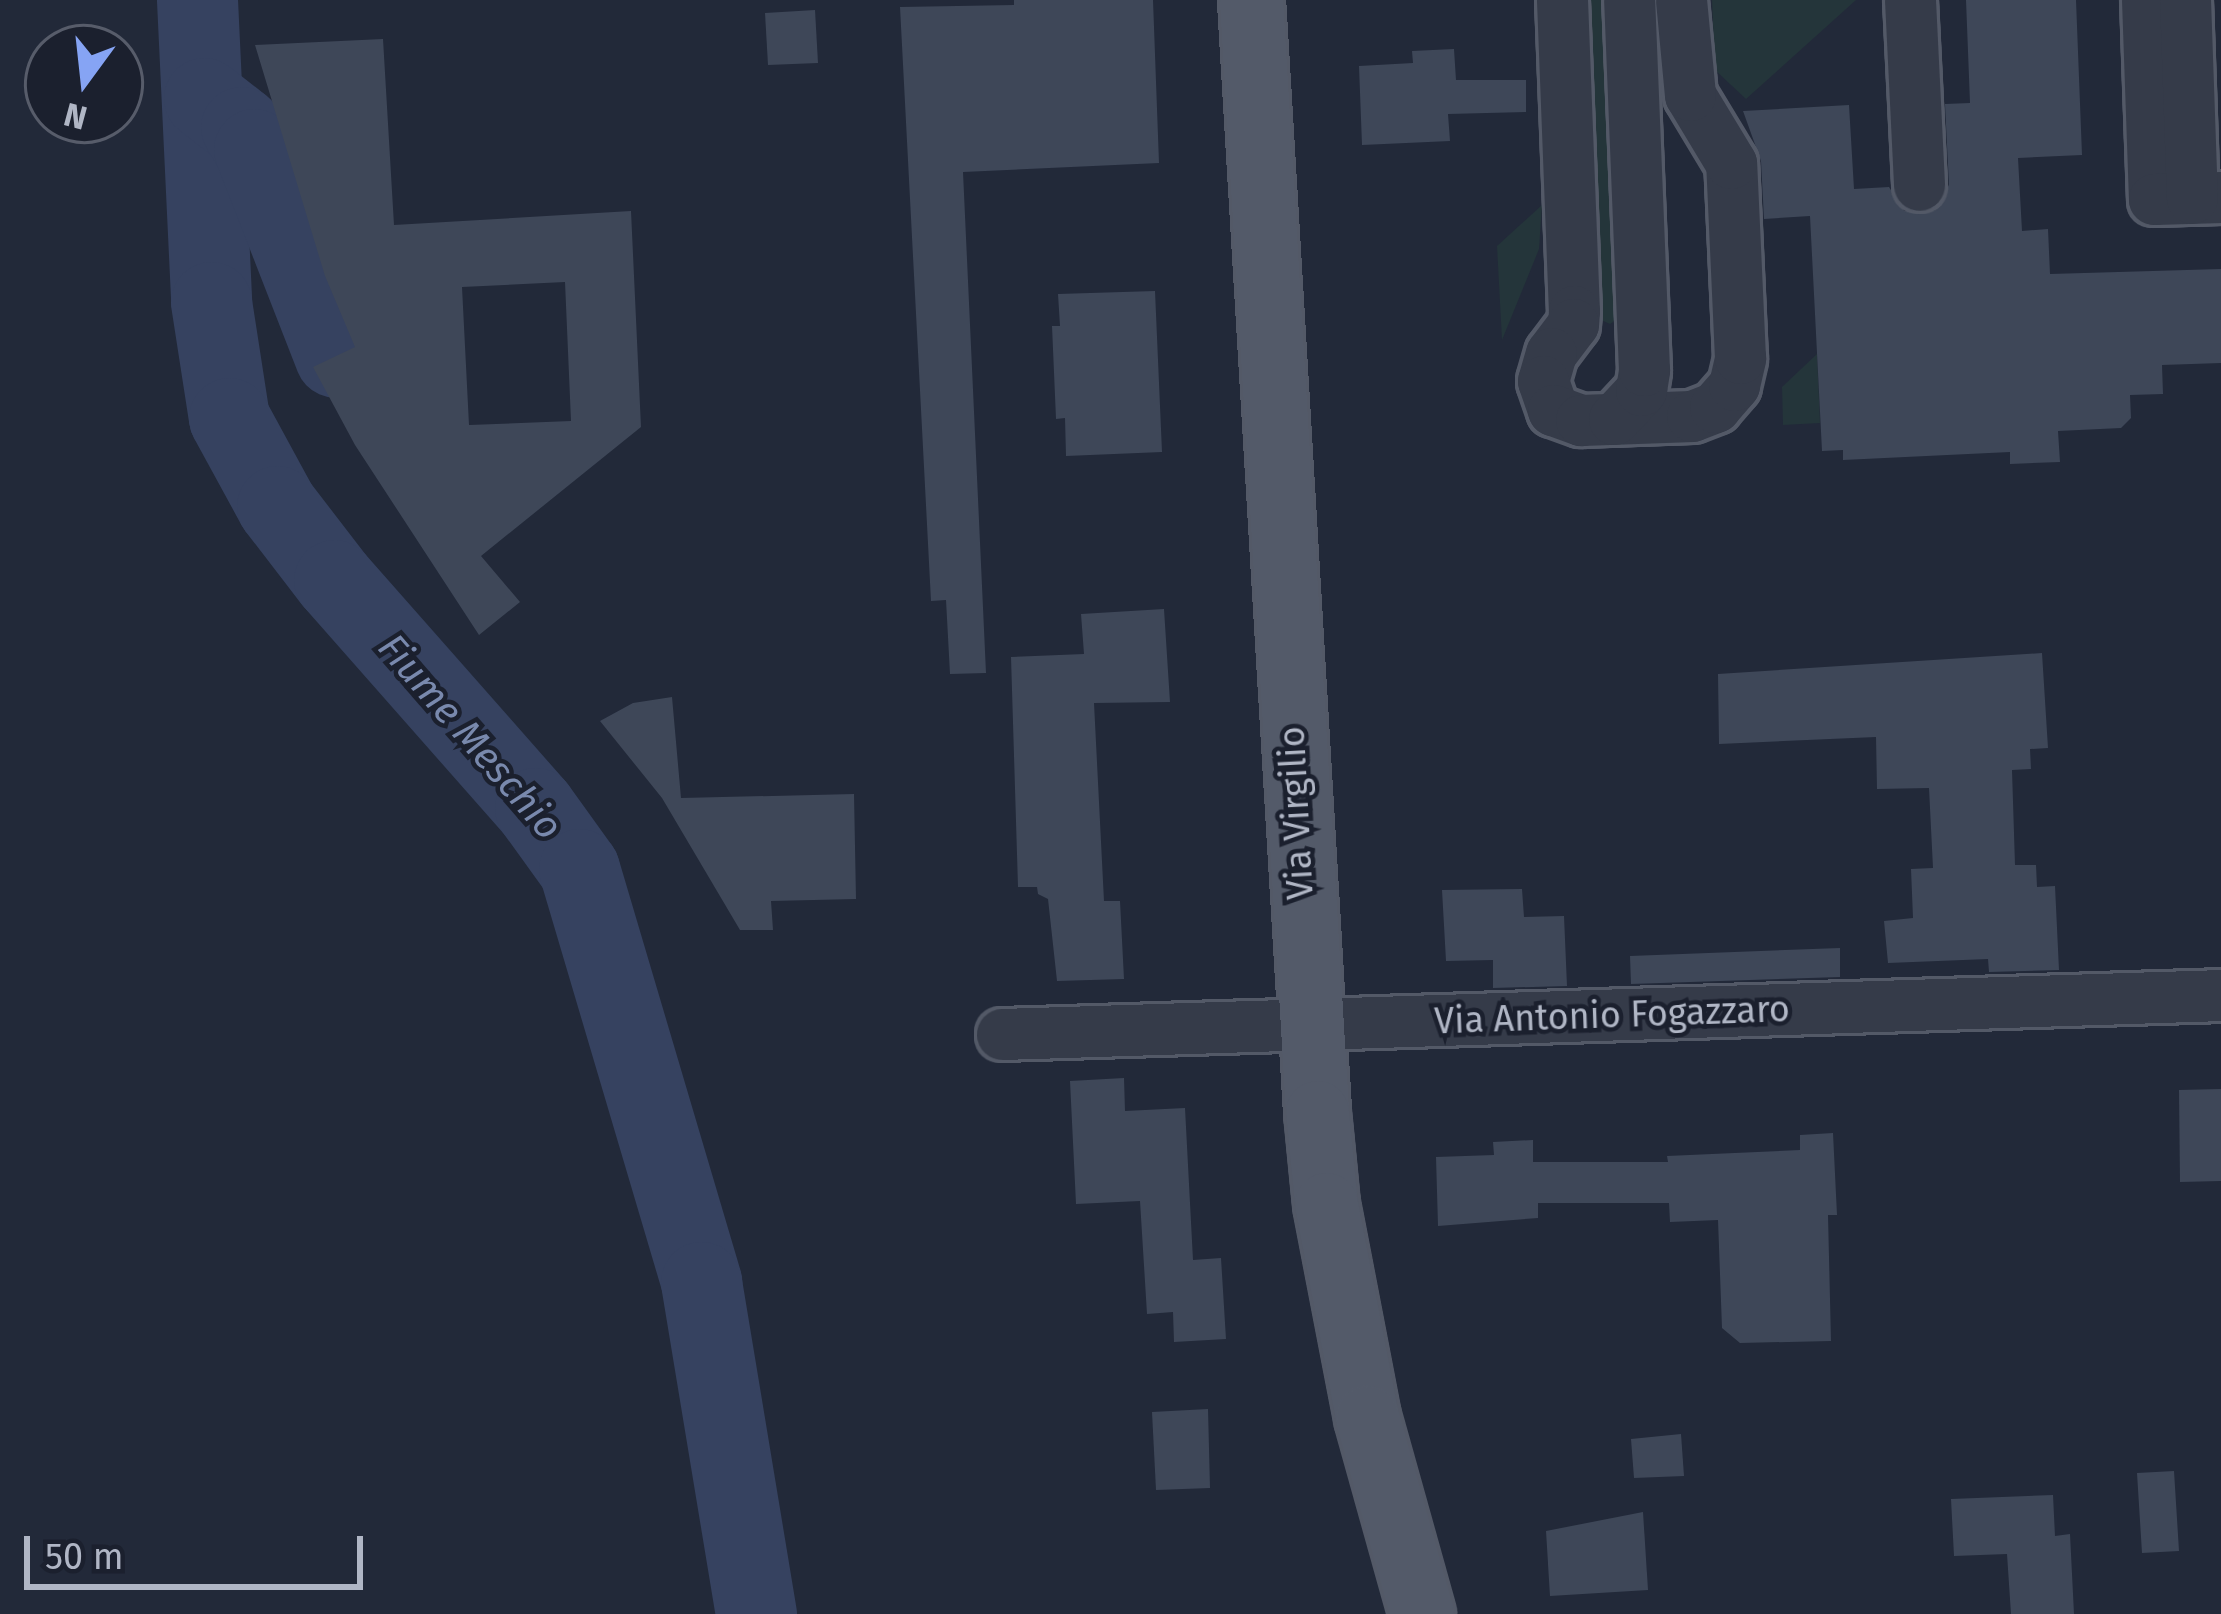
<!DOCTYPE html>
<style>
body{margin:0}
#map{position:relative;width:2221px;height:1614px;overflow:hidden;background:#222939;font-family:"Fira Sans",sans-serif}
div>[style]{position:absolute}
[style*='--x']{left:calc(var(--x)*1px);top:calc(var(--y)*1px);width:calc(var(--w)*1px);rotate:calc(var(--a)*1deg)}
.green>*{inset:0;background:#24353a}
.river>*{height:81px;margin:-40.5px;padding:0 40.5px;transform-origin:40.5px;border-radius:40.5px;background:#364260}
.building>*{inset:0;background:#3e4758}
.roads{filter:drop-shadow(3px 0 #535967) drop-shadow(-3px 0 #535967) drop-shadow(0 3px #535967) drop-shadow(0 -3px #535967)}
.minor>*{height:51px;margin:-25.5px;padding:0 25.5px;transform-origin:25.5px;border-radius:25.5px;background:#353b49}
.major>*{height:63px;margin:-31.5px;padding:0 31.5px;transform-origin:31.5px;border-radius:31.5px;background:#535a69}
span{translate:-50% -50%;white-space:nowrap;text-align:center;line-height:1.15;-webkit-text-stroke:9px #1b202e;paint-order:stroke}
.street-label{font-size:36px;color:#b0b6c5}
.water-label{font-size:39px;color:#7989ad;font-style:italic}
.north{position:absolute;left:24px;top:24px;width:120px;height:120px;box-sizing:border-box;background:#1b202e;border:3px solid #575c6a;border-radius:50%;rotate:195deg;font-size:33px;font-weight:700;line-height:48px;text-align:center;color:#b0b6c5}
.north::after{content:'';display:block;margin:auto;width:42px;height:54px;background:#86a4f4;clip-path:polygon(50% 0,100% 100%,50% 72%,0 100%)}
.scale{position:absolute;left:24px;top:1536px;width:339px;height:54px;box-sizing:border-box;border:6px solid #b0b6c5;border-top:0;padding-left:15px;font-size:36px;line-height:42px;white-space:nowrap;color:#b0b6c5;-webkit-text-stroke:9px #1b202e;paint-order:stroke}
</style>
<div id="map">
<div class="green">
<i style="clip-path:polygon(1583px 0,1603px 0,1620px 317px,1610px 324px,1599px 319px)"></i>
<i style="clip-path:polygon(1712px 0,1856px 0,1746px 99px,1715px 70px)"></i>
<i style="clip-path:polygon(1542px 205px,1539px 249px,1502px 340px,1497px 246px)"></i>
<i style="clip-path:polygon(1817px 354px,1820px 423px,1783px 425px,1782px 387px)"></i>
</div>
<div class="river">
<i style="--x:197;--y:0;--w:302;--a:87.3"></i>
<i style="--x:211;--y:302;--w:117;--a:81.2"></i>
<i style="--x:229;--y:418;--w:100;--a:61.4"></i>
<i style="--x:277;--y:506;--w:93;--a:52.4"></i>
<i style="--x:334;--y:580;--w:304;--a:48.6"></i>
<i style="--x:535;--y:808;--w:75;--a:54.2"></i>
<i style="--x:579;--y:869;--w:431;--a:73.5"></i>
<i style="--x:701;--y:1282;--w:337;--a:80.6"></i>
<i style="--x:204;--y:98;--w:47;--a:38.1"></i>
<i style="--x:241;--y:127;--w:26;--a:59"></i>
<i style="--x:254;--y:149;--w:223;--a:68.7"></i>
</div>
<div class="building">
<i style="clip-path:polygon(1014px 0,1153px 0,1159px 163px,963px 172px,986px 673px,950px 674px,946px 600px,931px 601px,900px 7px,1014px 5px)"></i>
<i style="clip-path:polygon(1966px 0,2076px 0,2082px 155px,2018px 158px,2022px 231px,2048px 229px,2050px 274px,2221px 269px,2221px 363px,2162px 365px,2163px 394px,2130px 395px,2131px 418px,2121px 428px,2058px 431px,2060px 462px,2010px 464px,2010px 452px,1843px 460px,1843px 450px,1822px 451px,1810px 216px,1764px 219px,1761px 161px,1743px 111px,1849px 105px,1854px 189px,1889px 187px,1904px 211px,1934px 211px,1949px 185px,1945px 104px,1970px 103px)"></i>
<i style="clip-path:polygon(815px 10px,818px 63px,768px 65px,765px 13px)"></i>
<i style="clip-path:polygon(evenodd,383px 39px,394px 225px,631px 211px,641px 427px,481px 556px,520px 602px,479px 635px,355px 445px,313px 367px,355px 347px,325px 276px,255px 45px,383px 39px,565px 282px,571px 421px,469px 425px,462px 287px,565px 282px)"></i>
<i style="clip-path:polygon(1454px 49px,1456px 80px,1526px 80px,1526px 112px,1448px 114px,1450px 141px,1362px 145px,1359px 66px,1413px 63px,1412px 51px)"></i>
<i style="clip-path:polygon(1155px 291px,1162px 452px,1066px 456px,1065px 418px,1056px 419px,1052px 326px,1060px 326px,1058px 294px)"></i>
<i style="clip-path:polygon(1164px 609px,1170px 702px,1094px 703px,1104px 901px,1120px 901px,1124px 979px,1057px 981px,1048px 899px,1038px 894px,1037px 887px,1018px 887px,1011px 657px,1084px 654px,1081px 614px)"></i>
<i style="clip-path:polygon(2042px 653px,2048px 748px,2030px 749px,2031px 769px,2012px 770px,2015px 865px,2036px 865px,2037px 887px,2055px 886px,2059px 970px,1989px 972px,1988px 959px,1888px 963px,1884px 921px,1913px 918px,1911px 869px,1933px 868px,1929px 788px,1877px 789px,1876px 737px,1719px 744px,1718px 674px)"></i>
<i style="clip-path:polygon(672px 697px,681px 798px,854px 794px,856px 899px,771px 901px,773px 930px,740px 930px,662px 798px,600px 721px,633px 703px)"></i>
<i style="clip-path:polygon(1522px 889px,1524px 917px,1564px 916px,1567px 986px,1493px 988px,1493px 960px,1446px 961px,1442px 890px)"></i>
<i style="clip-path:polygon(1840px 948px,1840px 977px,1631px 984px,1630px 956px)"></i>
<i style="clip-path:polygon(1124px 1078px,1125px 1111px,1185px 1108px,1193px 1260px,1221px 1258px,1226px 1339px,1174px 1342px,1173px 1312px,1147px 1314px,1140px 1201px,1076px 1204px,1070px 1081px)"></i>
<i style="clip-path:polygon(2221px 1089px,2221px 1181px,2180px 1182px,2179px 1090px)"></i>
<i style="clip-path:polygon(1833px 1133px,1837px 1215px,1828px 1215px,1831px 1341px,1740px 1343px,1722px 1328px,1718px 1220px,1670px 1222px,1669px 1203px,1538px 1203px,1538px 1218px,1438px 1226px,1436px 1157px,1494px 1155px,1493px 1142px,1533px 1140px,1533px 1162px,1668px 1162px,1667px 1156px,1800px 1150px,1800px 1135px)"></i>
<i style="clip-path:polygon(1208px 1409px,1210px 1488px,1156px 1490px,1152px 1412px)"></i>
<i style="clip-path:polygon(1681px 1434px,1684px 1476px,1634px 1478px,1631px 1439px)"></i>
<i style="clip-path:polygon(2174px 1471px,2179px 1551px,2142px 1553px,2137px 1473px)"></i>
<i style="clip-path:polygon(2053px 1495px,2055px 1536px,2070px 1534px,2074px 1614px,2011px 1614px,2007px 1554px,1954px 1556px,1951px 1499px)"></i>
<i style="clip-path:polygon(1643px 1512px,1648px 1590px,1550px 1596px,1546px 1531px)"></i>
</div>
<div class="roads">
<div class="minor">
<i style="--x:1562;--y:0;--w:311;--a:87.8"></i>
<i style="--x:1574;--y:311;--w:13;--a:94"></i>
<i style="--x:1573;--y:324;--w:36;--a:127"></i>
<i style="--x:1551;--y:353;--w:29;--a:106"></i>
<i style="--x:1543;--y:381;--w:31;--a:71"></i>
<i style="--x:1553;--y:410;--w:30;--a:20"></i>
<i style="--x:1581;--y:420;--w:111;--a:-2.1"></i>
<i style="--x:1692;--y:416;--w:25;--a:-21"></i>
<i style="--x:1715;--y:407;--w:29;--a:-49"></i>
<i style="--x:1734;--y:385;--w:28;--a:-77"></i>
<i style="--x:1740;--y:358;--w:195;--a:-92.6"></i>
<i style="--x:1731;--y:163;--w:79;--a:-121.1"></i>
<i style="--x:1690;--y:95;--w:95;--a:-95.4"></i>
<i style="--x:1910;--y:0;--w:185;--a:87.2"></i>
<i style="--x:2147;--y:0;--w:199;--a:88"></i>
<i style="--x:2154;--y:199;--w:67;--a:-1.7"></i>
<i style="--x:2185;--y:0;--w:198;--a:88"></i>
<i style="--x:1614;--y:419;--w:40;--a:-47"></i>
<i style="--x:1641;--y:390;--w:20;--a:-81"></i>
<i style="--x:1644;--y:370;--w:370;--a:-92.3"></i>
<i style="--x:1002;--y:1034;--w:1220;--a:-1.83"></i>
</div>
<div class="major">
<i style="--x:1251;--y:0;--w:1114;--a:86.6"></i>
<i style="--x:1317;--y:1112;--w:92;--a:84.4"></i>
<i style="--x:1326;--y:1204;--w:217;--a:79.1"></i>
<i style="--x:1367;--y:1417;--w:205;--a:74.4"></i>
</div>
</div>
<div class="street-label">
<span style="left:1297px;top:813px;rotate:-93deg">Via Virgilio</span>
<span style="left:1612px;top:1016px;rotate:-2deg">Via Antonio Fogazzaro</span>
</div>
<div class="water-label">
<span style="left:470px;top:737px;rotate:49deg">Fiume Meschio</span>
</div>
<div class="north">N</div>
<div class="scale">50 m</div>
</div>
